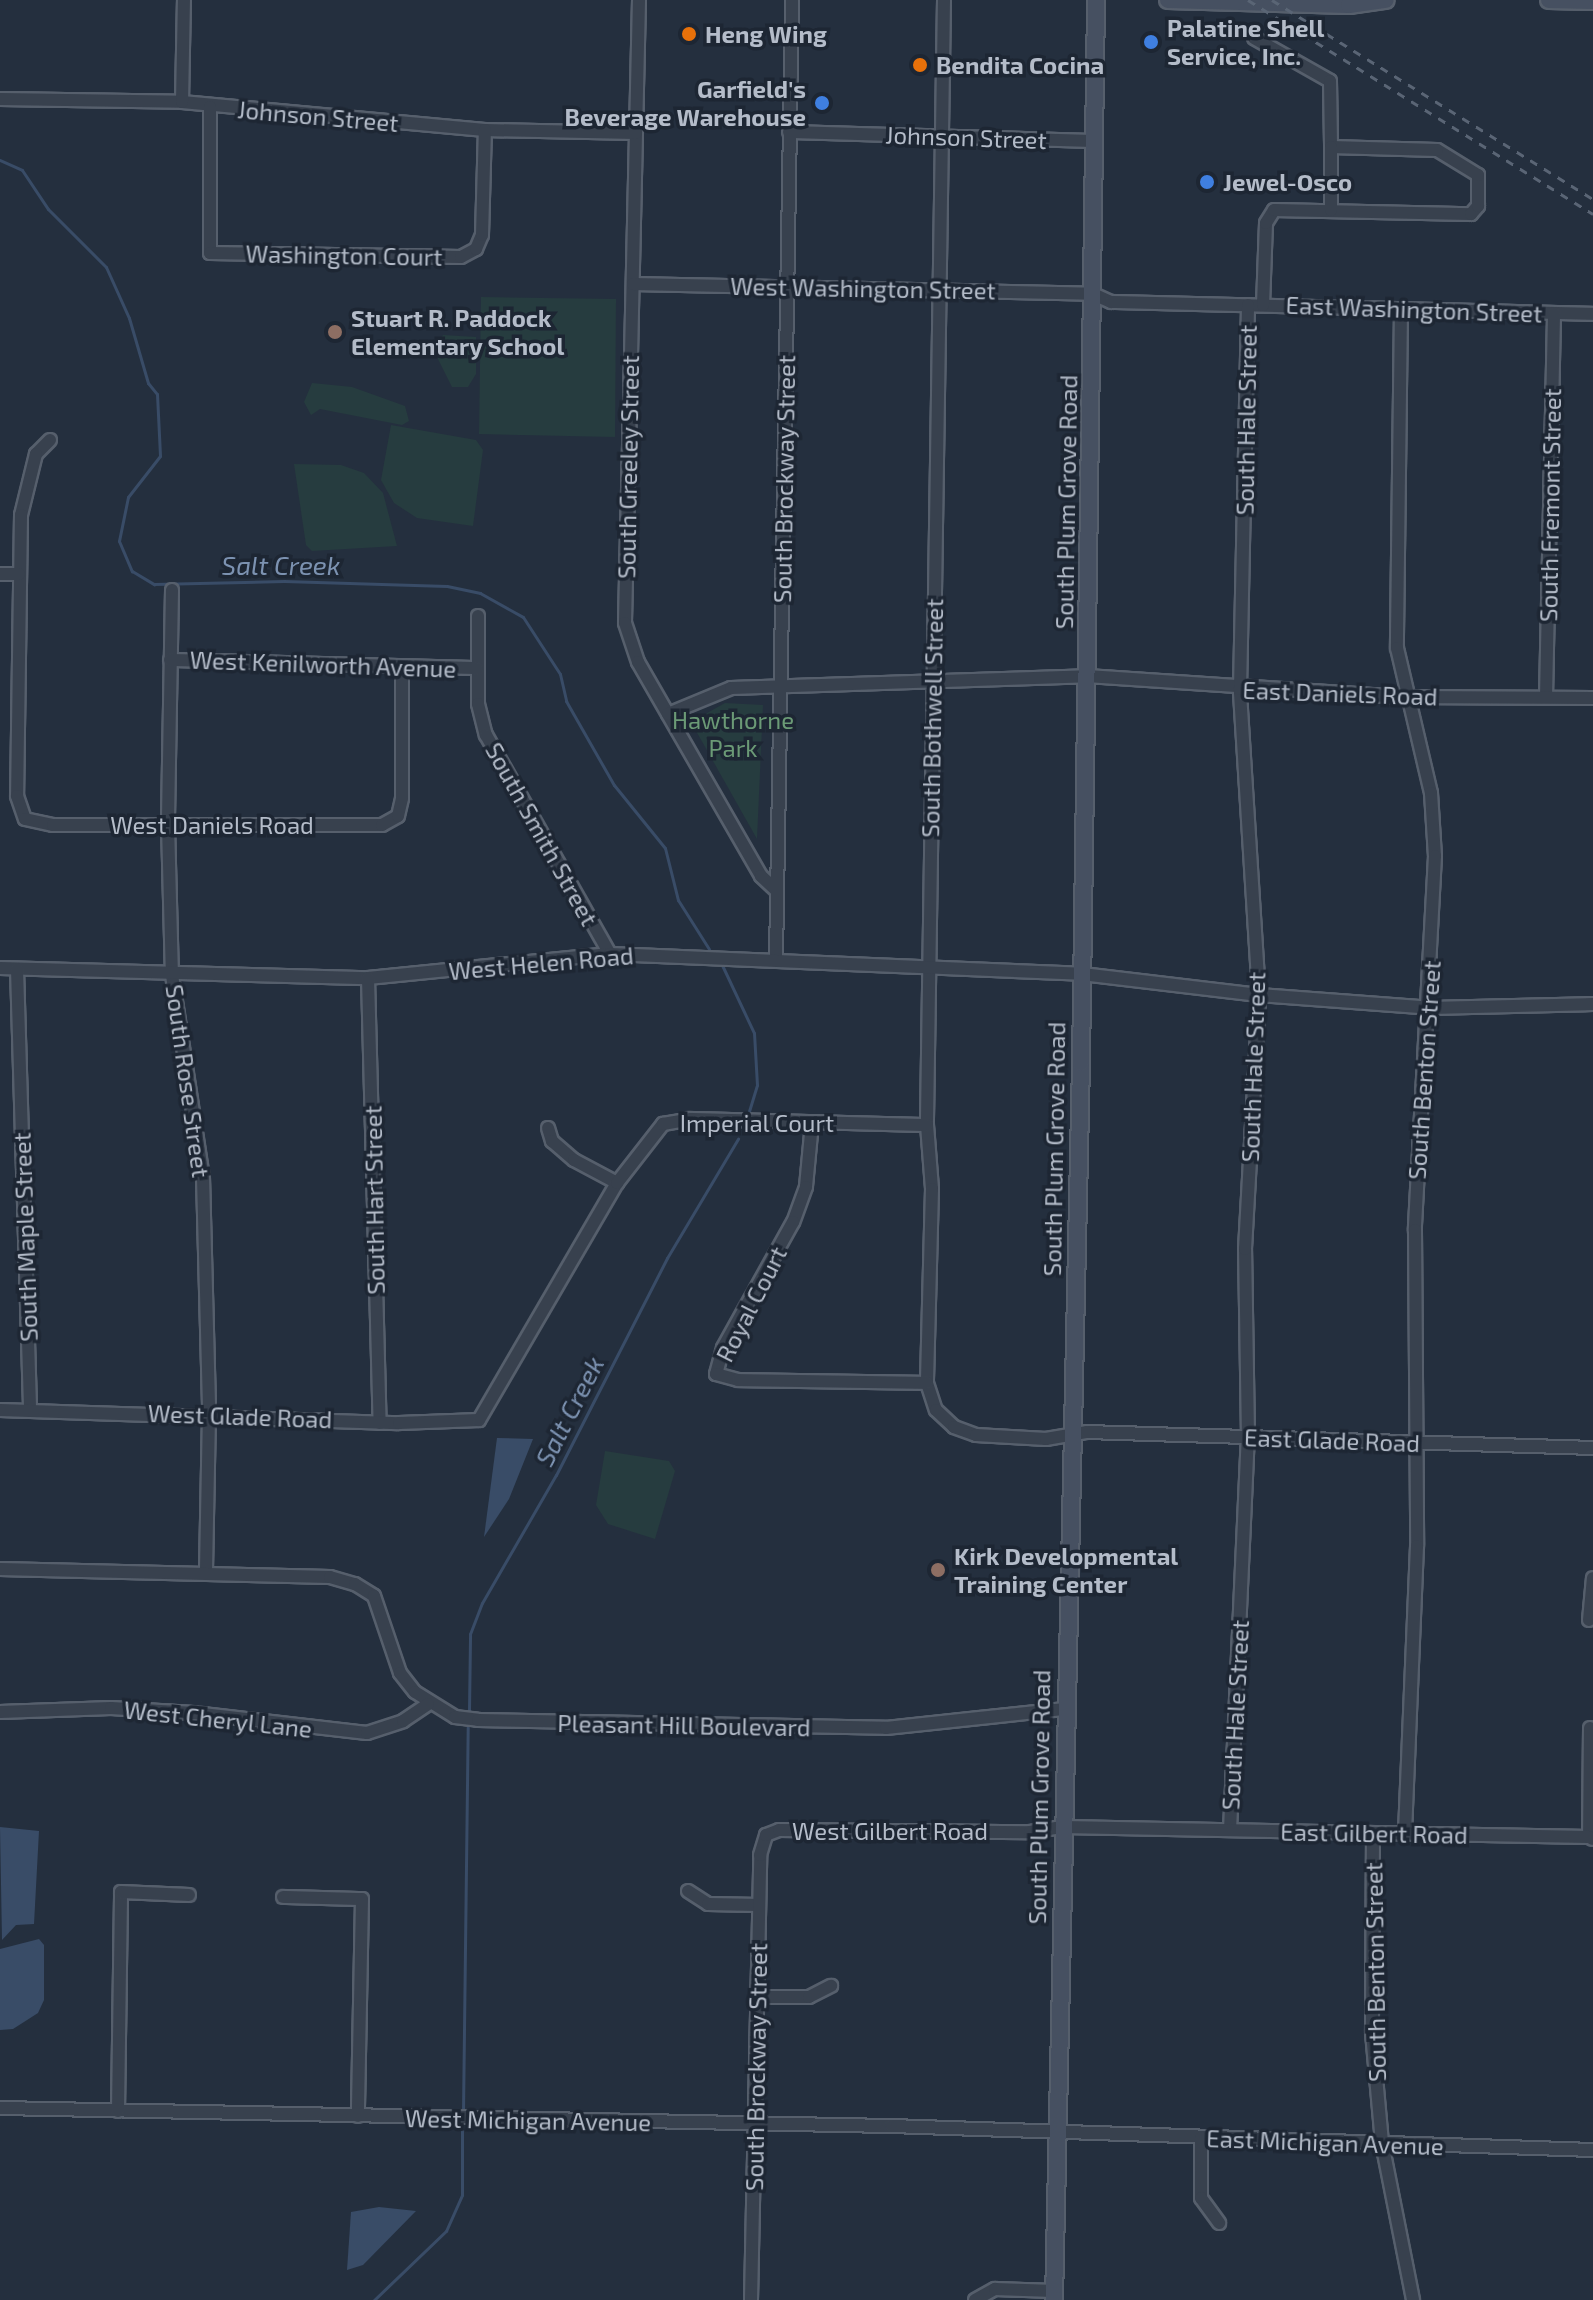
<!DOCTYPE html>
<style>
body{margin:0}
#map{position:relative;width:1593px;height:2300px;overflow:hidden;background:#242f3e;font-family:"Exo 2",sans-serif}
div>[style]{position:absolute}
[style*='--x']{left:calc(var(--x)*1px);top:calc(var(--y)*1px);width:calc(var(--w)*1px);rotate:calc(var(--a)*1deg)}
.green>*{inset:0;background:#263c3f}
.water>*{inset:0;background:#394c67}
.stream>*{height:3px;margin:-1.5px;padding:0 1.5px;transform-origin:1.5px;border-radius:1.5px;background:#394c67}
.roads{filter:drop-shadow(2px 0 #565f6c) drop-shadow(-2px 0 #565f6c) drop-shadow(0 2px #565f6c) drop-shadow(0 -2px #565f6c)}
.street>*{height:12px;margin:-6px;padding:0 6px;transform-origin:6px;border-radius:6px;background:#38414e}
.secondary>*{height:16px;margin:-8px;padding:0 8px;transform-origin:8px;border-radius:8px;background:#465061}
.rail>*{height:3px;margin-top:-1.5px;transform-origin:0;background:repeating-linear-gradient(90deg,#5a6575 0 8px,transparent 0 16px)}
.dots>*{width:22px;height:22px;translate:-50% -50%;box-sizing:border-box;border:4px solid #1d2633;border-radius:50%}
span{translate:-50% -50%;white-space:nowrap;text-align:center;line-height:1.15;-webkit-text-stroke:7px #1d2633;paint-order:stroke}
.poi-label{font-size:24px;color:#b4bcc9;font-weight:700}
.left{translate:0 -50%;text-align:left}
.right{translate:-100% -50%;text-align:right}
.street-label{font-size:24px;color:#b4bcc9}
.park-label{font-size:24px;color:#6b9a76}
.water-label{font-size:26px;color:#7c92b1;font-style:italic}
</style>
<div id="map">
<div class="green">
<i style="clip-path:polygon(481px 297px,616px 299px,615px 437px,479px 434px)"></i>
<i style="clip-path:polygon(443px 335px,476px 337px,476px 374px,468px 387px,452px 387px,433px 349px)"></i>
<i style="clip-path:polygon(312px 383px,352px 387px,405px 406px,409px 421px,402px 425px,320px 409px,311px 415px,304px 402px)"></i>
<i style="clip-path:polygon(391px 425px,476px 440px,483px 450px,473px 526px,417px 518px,394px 503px,381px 480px)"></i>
<i style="clip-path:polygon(294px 464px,341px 465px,364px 473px,383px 493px,397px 546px,312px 551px,306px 545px)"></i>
<i style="clip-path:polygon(725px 703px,763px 705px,757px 839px,691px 722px)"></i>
<i style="clip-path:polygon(605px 1451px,669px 1461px,675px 1471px,655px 1539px,608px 1524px,596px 1505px)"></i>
</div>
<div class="water">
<i style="clip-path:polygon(497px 1438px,533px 1439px,509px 1499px,484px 1537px)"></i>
<i style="clip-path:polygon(0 1827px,39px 1831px,34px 1924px,16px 1925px,2px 1940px)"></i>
<i style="clip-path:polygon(39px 1939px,44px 1945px,44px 2000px,38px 2013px,13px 2029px,0 2030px,0 1949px)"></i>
<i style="clip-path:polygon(379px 2207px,416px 2211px,363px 2265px,347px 2270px,351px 2212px)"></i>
</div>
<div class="stream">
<i style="--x:0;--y:160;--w:24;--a:24"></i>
<i style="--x:22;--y:170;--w:47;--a:56.3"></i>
<i style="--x:48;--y:209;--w:82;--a:45"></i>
<i style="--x:106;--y:267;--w:56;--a:65.7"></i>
<i style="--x:129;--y:318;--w:68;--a:73.7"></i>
<i style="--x:148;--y:383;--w:14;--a:51"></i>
<i style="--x:157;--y:394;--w:62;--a:87.2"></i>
<i style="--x:160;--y:456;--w:52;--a:128"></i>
<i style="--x:128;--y:497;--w:45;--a:101.6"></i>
<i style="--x:119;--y:541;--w:33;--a:67"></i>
<i style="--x:132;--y:571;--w:26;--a:31"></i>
<i style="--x:154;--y:584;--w:130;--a:-1.3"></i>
<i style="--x:284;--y:581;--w:163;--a:1.8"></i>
<i style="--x:447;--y:586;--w:34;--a:12"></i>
<i style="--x:480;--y:593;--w:49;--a:29.2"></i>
<i style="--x:523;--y:617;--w:68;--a:57"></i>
<i style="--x:560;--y:674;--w:28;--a:77"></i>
<i style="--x:566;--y:701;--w:97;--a:60.3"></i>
<i style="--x:614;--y:785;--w:81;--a:51"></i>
<i style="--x:665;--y:848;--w:54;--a:76"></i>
<i style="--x:678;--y:900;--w:58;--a:57.7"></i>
<i style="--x:722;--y:965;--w:75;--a:64.8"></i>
<i style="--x:754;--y:1033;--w:52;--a:86.7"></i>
<i style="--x:757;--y:1085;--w:30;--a:107"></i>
<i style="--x:469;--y:1710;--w:76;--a:-89.2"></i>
<i style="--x:470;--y:1634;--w:33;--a:-69"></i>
<i style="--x:482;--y:1603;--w:148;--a:-60"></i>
<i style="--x:556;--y:1475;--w:244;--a:-62.9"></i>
<i style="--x:667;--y:1258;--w:139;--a:-59.2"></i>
<i style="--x:463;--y:2112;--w:385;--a:-89.3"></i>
<i style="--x:374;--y:2300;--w:100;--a:-43.8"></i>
<i style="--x:446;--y:2231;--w:39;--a:-66"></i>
<i style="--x:462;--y:2195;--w:67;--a:-90"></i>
</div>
<div class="roads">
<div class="street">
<i style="--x:639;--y:0;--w:623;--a:91.29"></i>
<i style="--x:625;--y:623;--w:41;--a:71.6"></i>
<i style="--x:638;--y:662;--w:247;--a:60.1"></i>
<i style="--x:761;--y:876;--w:22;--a:43"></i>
<i style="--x:944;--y:0;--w:1125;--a:90.87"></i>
<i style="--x:927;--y:1125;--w:64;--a:85.5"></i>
<i style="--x:932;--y:1189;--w:194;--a:91.5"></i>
<i style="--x:927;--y:1383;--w:28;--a:72"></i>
<i style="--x:936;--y:1410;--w:25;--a:43"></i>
<i style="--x:954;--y:1427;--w:23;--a:20"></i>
<i style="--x:976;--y:1435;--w:70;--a:3.3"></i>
<i style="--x:1046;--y:1439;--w:42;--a:-9.7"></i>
<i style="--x:1087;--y:1432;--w:506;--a:1.81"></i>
<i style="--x:1254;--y:38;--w:87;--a:29.5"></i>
<i style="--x:1330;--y:81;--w:66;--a:89.1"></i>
<i style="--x:0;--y:99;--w:182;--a:0.9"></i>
<i style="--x:182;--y:102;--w:304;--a:5.3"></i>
<i style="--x:485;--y:130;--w:151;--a:1.1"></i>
<i style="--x:182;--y:102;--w:102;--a:-88.9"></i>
<i style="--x:210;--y:107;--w:146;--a:90"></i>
<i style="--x:210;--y:253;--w:251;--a:0.9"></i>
<i style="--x:461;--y:257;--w:17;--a:-28"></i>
<i style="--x:476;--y:249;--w:15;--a:-67"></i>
<i style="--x:482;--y:235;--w:105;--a:-88.4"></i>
<i style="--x:789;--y:132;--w:306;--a:1.7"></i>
<i style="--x:633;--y:284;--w:460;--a:1.2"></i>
<i style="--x:1093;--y:294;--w:20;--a:24"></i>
<i style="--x:1111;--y:302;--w:482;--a:1.4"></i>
<i style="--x:1263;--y:305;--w:82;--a:-87.9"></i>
<i style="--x:1266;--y:223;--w:15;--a:-58"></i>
<i style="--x:1274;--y:210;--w:197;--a:1.2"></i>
<i style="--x:1471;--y:214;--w:11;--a:-49"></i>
<i style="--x:1478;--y:206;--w:31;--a:-90"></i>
<i style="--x:1478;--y:175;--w:48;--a:-148.6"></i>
<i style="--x:1437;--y:150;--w:106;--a:-178.4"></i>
<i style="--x:1331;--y:147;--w:63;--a:90"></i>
<i style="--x:1401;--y:309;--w:339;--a:90.7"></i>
<i style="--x:1397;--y:648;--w:149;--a:76.8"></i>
<i style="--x:1431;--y:793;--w:63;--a:86.4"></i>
<i style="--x:1435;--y:856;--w:375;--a:93.1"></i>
<i style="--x:1415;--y:1230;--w:316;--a:89.6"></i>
<i style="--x:1417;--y:1546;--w:288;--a:92.4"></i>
<i style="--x:50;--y:440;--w:20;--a:135"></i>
<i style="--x:36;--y:454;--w:63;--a:103.8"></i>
<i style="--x:21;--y:515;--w:281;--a:90.8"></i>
<i style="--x:17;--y:796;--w:24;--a:71"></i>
<i style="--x:25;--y:819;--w:29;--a:12"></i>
<i style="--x:53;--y:825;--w:329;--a:0"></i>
<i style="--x:382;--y:825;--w:18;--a:-29"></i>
<i style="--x:398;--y:816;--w:18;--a:-77"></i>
<i style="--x:402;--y:798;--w:131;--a:-90"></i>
<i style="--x:0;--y:574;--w:19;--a:0"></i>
<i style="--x:172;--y:590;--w:235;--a:91"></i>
<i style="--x:168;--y:825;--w:150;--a:88.5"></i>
<i style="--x:172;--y:975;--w:204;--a:81.3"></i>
<i style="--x:203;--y:1177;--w:237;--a:88.5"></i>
<i style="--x:209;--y:1414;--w:158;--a:91.1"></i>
<i style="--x:478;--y:616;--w:88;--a:90"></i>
<i style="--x:478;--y:704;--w:32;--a:76"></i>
<i style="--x:486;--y:735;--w:252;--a:60.5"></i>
<i style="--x:170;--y:660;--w:307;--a:1.5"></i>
<i style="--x:1546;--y:697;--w:384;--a:-88.8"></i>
<i style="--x:668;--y:714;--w:68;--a:-22.4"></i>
<i style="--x:731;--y:688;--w:356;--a:-1.9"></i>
<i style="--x:1087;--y:676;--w:320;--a:3.8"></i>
<i style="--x:1406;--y:697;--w:187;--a:0.3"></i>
<i style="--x:776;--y:959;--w:959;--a:-89.04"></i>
<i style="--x:0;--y:968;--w:368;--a:1.6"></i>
<i style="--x:368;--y:978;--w:243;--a:-5.7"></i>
<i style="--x:610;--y:954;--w:472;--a:2.4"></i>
<i style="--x:1082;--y:974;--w:178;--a:6.8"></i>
<i style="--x:1259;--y:995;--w:171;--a:4.3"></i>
<i style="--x:1430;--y:1008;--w:163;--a:-1.4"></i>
<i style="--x:17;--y:969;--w:441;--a:88.3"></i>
<i style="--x:368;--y:978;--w:445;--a:88.5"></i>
<i style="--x:812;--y:1123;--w:64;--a:95.4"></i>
<i style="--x:806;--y:1187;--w:37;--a:110"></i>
<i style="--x:793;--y:1222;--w:144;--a:119.1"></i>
<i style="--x:723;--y:1348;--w:27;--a:105"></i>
<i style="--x:716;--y:1374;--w:23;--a:15"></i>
<i style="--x:738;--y:1380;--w:189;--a:0.9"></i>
<i style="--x:548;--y:1128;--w:14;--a:73"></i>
<i style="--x:552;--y:1141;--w:29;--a:41"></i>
<i style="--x:574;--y:1160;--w:49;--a:28.1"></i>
<i style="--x:0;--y:1410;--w:399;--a:1.9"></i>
<i style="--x:399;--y:1423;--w:80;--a:-2.1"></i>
<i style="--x:479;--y:1420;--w:274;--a:-59.8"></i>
<i style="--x:617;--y:1183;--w:75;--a:-52.1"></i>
<i style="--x:663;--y:1124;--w:27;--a:-10"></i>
<i style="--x:690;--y:1119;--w:237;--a:1.5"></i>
<i style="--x:0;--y:1569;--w:330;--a:1.4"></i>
<i style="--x:330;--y:1577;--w:26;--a:16"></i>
<i style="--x:355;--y:1584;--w:22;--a:32"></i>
<i style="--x:374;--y:1596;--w:81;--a:71.3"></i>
<i style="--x:400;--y:1673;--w:24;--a:52"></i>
<i style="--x:415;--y:1692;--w:47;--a:32"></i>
<i style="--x:455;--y:1717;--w:23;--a:7"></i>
<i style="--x:478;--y:1720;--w:408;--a:1.1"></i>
<i style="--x:886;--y:1728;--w:180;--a:-6.1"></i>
<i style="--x:1589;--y:1620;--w:42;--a:-84.6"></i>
<i style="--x:0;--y:1712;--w:111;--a:-2.1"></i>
<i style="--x:111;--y:1708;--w:83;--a:3.4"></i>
<i style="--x:194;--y:1713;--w:174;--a:6.6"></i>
<i style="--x:367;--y:1733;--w:38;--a:-18"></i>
<i style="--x:403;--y:1721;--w:30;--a:-34"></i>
<i style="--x:1590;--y:1728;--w:109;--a:90.5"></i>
<i style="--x:1589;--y:1837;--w:4;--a:27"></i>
<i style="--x:1230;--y:1830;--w:393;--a:-87.4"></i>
<i style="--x:1248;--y:1437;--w:188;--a:-90.9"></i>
<i style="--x:1245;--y:1249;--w:254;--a:-86.8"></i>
<i style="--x:1259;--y:995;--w:307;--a:-93.6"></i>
<i style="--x:1240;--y:689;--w:384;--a:-88.8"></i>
<i style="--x:1373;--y:1833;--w:200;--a:90.3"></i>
<i style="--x:1372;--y:2033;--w:110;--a:84.8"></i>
<i style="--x:1382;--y:2143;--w:160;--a:78.8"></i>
<i style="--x:688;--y:1891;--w:24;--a:33"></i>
<i style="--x:708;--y:1904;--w:51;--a:1.1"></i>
<i style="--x:283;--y:1897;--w:79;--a:1.5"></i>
<i style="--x:362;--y:1899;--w:217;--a:91.1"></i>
<i style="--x:757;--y:1997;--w:52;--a:0"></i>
<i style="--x:809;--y:1997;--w:25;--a:-27"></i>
<i style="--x:0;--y:2108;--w:891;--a:1.16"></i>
<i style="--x:891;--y:2126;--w:702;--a:1.96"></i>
<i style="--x:118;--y:2111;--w:219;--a:-89.2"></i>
<i style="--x:121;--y:1892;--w:68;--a:2.5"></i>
<i style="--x:1201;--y:2138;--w:60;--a:90"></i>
<i style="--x:1201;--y:2198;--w:31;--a:54"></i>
<i style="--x:751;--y:2300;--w:445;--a:-88.8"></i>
<i style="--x:760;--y:1855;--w:21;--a:-73"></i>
<i style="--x:766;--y:1835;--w:14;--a:-21"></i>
<i style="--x:779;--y:1830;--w:251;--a:0.5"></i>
<i style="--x:1030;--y:1832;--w:33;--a:-9"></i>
<i style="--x:1063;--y:1827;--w:526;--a:1.09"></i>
<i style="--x:975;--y:2300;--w:23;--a:-29"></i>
<i style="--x:995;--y:2289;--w:59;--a:1.9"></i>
</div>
<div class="secondary">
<i style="--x:1168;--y:0;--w:181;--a:1.6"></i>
<i style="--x:1349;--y:5;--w:37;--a:-8"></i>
<i style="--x:1549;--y:0;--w:44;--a:1.3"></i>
<i style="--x:1054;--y:2300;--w:1237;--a:-88.75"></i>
<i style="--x:1081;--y:1063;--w:1063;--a:-89.19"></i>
</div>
</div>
<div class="rail">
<i style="--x:1248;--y:0;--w:406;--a:31.8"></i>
<i style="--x:1272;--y:0;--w:378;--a:31.8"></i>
</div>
<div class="dots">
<i style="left:689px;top:34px;background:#e8710a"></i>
<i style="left:1151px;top:42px;background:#3f7fe0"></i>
<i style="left:920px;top:65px;background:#e8710a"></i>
<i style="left:822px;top:103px;background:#3f7fe0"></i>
<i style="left:1207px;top:182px;background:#3f7fe0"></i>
<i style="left:335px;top:332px;background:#8d6e63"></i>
<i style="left:938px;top:1570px;background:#8d6e63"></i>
</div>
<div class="poi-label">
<span class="left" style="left:1167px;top:42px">Palatine Shell<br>Service, Inc.</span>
<span class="left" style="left:705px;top:34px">Heng Wing</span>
<span class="left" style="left:936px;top:65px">Bendita Cocina</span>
<span class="right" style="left:806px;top:103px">Garfield's<br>Beverage Warehouse</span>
<span class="left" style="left:1223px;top:182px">Jewel-Osco</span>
<span class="left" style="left:351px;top:332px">Stuart R. Paddock<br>Elementary School</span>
<span class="left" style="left:954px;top:1570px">Kirk Developmental<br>Training Center</span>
</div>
<div class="street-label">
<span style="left:318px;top:116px;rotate:5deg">Johnson Street</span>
<span style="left:966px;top:137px;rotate:2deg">Johnson Street</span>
<span style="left:344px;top:255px;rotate:1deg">Washington Court</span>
<span style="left:863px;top:288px;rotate:1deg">West Washington Street</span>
<span style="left:1414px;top:309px;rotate:2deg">East Washington Street</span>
<span style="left:1246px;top:420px;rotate:-89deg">South Hale Street</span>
<span style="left:628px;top:467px;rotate:-89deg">South Greeley Street</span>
<span style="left:784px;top:479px;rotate:-89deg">South Brockway Street</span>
<span style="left:1066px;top:502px;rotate:-89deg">South Plum Grove Road</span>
<span style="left:1550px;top:505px;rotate:-89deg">South Fremont Street</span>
<span style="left:323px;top:664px;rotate:2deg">West Kenilworth Avenue</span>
<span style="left:1340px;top:693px;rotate:2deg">East Daniels Road</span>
<span style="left:932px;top:718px;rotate:-89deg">South Bothwell Street</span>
<span style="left:212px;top:825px">West Daniels Road</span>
<span style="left:542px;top:834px;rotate:61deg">South Smith Street</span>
<span style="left:541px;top:963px;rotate:-5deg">West Helen Road</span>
<span style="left:1253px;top:1067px;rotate:-88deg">South Hale Street</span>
<span style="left:1424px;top:1070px;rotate:-86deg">South Benton Street</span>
<span style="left:188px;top:1081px;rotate:82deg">South Rose Street</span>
<span style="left:757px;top:1123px">Imperial Court</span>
<span style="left:1054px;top:1149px;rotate:-89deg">South Plum Grove Road</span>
<span style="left:374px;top:1200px;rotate:-91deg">South Hart Street</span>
<span style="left:25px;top:1237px;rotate:-92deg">South Maple Street</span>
<span style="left:751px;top:1304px;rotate:-63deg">Royal Court</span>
<span style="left:240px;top:1416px;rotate:2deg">West Glade Road</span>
<span style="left:1332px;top:1440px;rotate:2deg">East Glade Road</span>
<span style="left:1235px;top:1715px;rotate:-87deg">South Hale Street</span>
<span style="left:218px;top:1719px;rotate:6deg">West Cheryl Lane</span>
<span style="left:684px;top:1725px;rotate:1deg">Pleasant Hill Boulevard</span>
<span style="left:1039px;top:1797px;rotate:-89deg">South Plum Grove Road</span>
<span style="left:890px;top:1831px">West Gilbert Road</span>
<span style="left:1374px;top:1833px;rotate:1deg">East Gilbert Road</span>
<span style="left:1375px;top:1972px;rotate:-91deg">South Benton Street</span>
<span style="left:756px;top:2067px;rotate:-89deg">South Brockway Street</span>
<span style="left:528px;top:2120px;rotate:1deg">West Michigan Avenue</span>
<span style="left:1325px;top:2142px;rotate:2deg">East Michigan Avenue</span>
</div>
<div class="park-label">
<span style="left:733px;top:734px">Hawthorne<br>Park</span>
</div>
<div class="water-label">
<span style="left:281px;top:565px">Salt Creek</span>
<span style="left:569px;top:1411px;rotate:-63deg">Salt Creek</span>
</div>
</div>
